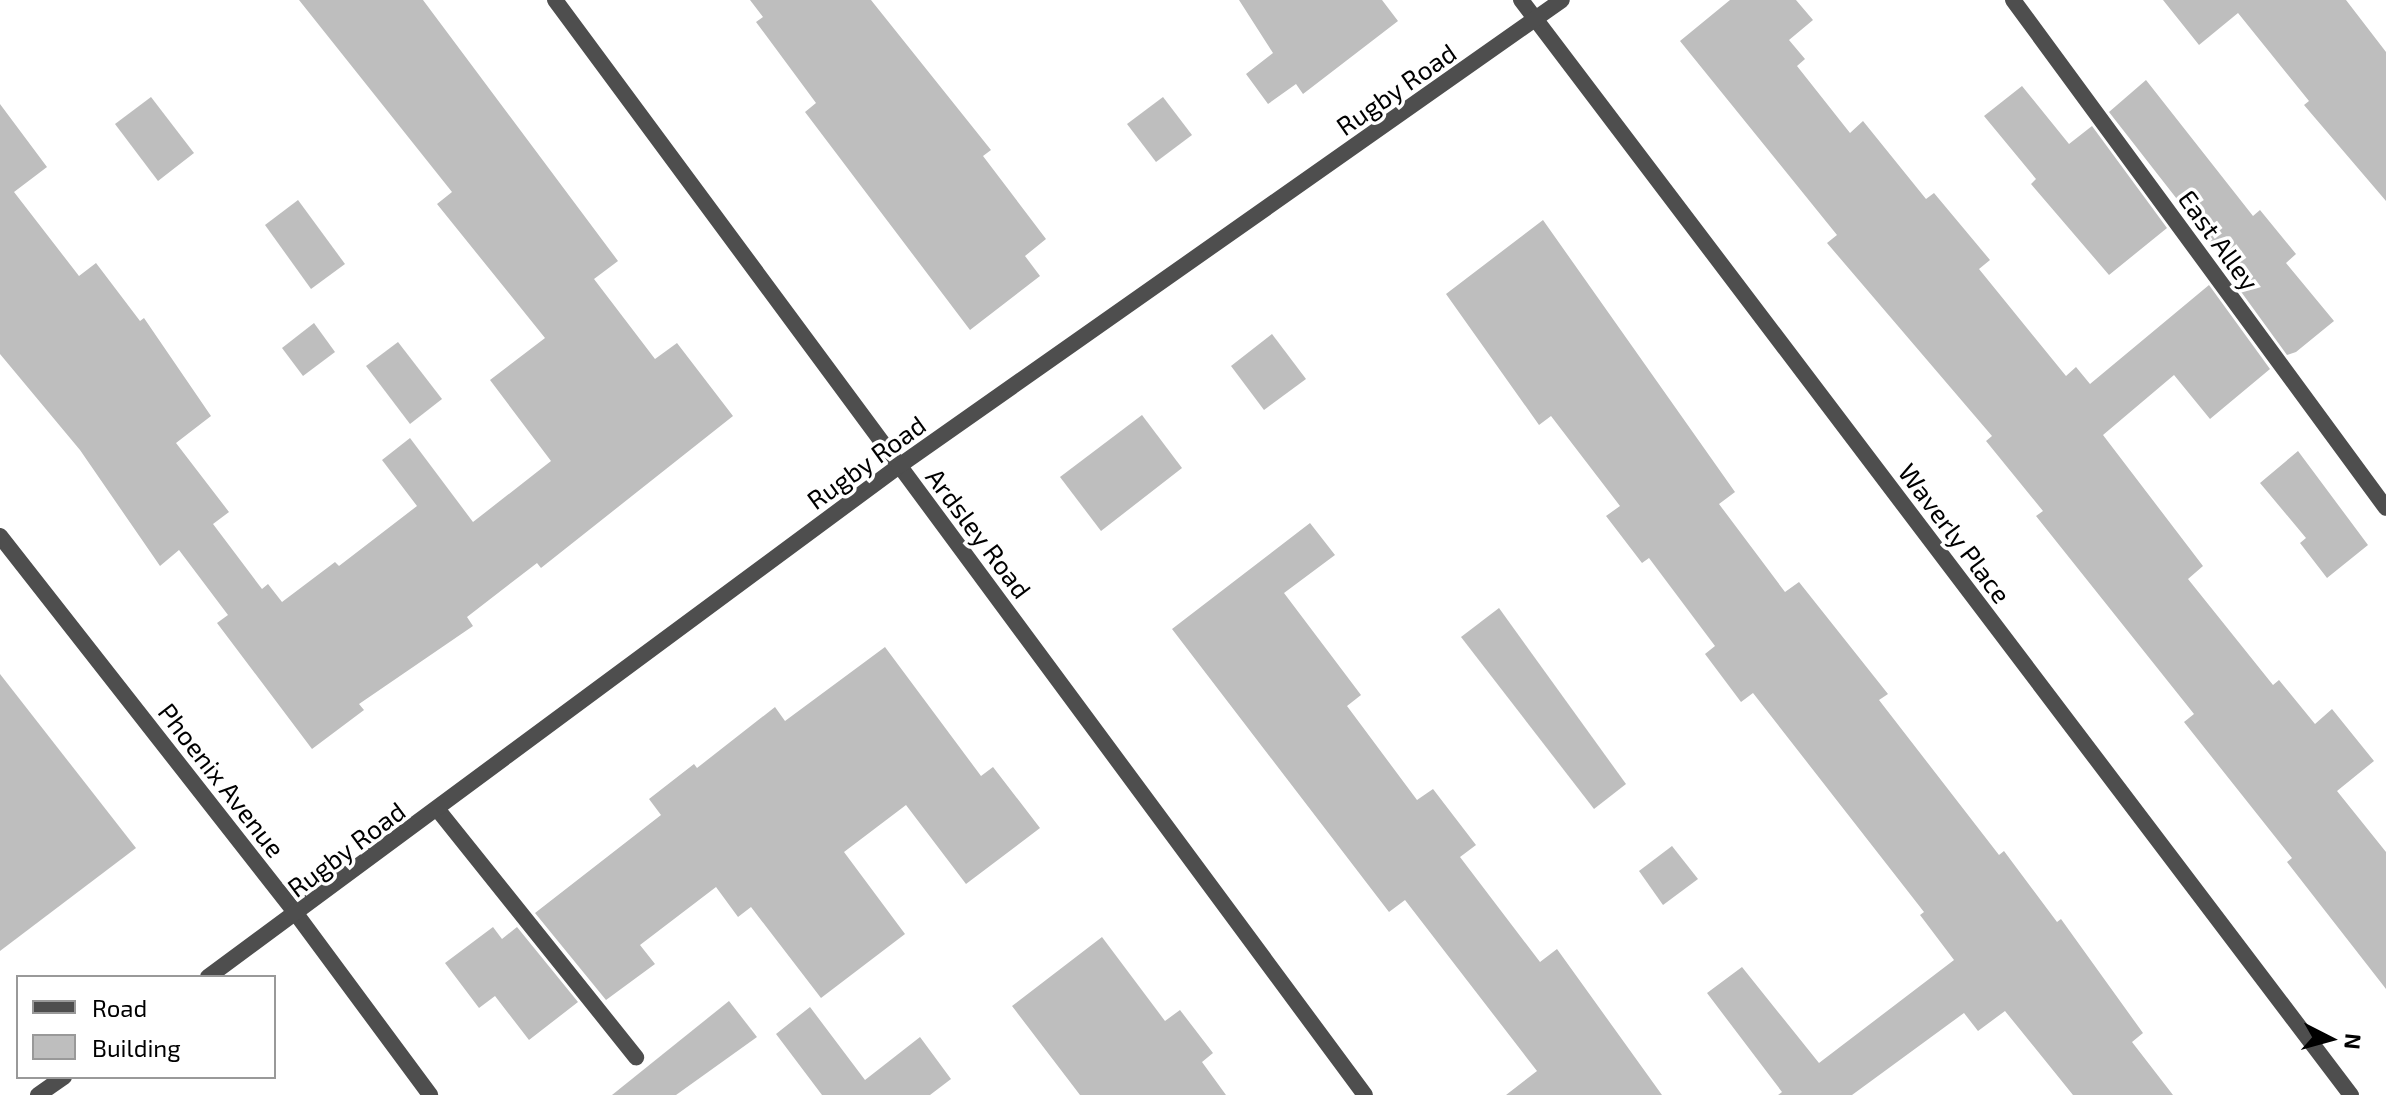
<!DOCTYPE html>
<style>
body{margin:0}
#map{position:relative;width:2386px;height:1095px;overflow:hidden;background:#fff;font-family:"Exo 2",sans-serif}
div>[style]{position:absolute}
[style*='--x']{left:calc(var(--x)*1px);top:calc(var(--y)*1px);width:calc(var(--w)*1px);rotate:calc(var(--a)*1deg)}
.building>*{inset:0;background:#bebebe}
.service>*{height:16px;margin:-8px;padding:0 8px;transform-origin:8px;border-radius:8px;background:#4e4e4e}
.minor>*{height:16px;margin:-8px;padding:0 8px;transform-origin:8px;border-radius:8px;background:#4e4e4e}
span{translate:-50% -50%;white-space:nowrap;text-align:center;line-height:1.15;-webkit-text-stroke:7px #fff;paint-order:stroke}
.street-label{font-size:26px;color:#000}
.legend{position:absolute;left:16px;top:975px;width:260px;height:104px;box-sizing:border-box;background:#fff;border:2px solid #999;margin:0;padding:10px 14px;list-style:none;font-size:24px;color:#000}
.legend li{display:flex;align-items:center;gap:16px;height:40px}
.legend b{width:40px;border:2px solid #999}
.north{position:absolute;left:2290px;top:999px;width:80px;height:80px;-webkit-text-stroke:6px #fff;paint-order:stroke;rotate:96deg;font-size:22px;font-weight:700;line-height:32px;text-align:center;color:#000}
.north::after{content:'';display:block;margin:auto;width:28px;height:36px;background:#000;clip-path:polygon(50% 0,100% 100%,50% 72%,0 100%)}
</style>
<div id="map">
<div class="building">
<i style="clip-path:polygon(299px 0,423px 0,618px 261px,594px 279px,655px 359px,677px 343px,733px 416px,541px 568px,537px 563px,467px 617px,473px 626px,359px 704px,364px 710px,312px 749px,217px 623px,228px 615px,179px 550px,160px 566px,80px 450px,0 354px,0 104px,47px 167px,14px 192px,79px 276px,96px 263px,140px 321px,144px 318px,211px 416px,176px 443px,229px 512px,213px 524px,262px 589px,268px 584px,282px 602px,335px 562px,339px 566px,417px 506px,382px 460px,410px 438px,473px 522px,551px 461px,490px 380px,545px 338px,437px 204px,452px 192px)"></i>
<i style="clip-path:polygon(750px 0,871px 0,991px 150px,983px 156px,1046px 239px,1025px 256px,1040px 276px,970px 330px,805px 112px,816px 103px,756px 22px,763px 17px)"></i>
<i style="clip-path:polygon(1239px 0,1382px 0,1398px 21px,1303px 94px,1296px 84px,1268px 104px,1246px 74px,1273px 53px)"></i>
<i style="clip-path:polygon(1730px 0,1796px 0,1813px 20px,1789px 40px,1805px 59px,1797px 66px,1850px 133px,1863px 121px,1926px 199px,1934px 193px,1990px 260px,1979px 269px,2066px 376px,2076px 367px,2090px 384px,2209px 285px,2270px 369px,2210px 419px,2174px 375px,2103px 435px,2203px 566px,2188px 579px,2273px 685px,2279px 680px,2315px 724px,2332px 709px,2374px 761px,2337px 791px,2386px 852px,2386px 989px,2287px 862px,2292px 858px,2184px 722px,2194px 714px,2036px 516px,2043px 511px,1986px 441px,1992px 436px,1827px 243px,1837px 235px,1680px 41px)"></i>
<i style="clip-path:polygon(2163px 0,2346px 0,2386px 52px,2386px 201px,2304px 105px,2309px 101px,2238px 13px,2199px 45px)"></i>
<i style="clip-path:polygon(2146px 80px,2253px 216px,2260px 210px,2296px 254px,2286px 263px,2334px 321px,2296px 352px,2287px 355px,2226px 271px,2230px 267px,2109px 112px)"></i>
<i style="clip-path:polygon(2022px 86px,2069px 144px,2092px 126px,2167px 228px,2109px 275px,2031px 184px,2036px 179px,1984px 116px)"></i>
<i style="clip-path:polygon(151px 97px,194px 153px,158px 181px,115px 124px)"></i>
<i style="clip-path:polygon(1163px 97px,1192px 135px,1156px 162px,1127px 124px)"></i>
<i style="clip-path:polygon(298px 200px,345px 264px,311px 289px,265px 225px)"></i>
<i style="clip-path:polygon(1543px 220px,1735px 492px,1719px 504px,1785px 592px,1799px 582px,1888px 694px,1879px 700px,1999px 855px,2004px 851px,2057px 922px,2061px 919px,2143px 1033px,2132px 1042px,2173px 1095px,2073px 1095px,2005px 1011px,1978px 1031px,1964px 1013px,1852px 1095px,1778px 1095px,1782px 1092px,1707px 993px,1742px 967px,1819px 1063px,1954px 960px,1920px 915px,1924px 912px,1753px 693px,1741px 702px,1705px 654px,1715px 646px,1649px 558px,1642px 563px,1606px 516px,1620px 506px,1551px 416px,1539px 425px,1446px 294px)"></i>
<i style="clip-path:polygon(314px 323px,335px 352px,303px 376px,282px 348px)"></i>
<i style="clip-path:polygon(1272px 334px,1306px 379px,1264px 410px,1231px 366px)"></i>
<i style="clip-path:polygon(398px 342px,442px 399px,410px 424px,366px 366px)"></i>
<i style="clip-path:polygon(1142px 415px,1182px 468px,1101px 531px,1060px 477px)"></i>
<i style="clip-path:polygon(2298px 451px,2368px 545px,2327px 578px,2300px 543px,2306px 538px,2260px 483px)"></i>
<i style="clip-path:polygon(1310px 523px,1335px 555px,1284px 593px,1361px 695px,1347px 706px,1417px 800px,1433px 789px,1476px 845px,1460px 857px,1540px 962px,1557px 949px,1662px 1095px,1506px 1095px,1537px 1071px,1405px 900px,1389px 912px,1172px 629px)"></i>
<i style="clip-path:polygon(1499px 608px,1626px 784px,1594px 809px,1461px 637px)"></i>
<i style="clip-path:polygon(885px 647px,981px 776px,993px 767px,1040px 828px,966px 884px,906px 805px,844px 852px,905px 934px,821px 998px,751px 907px,738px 917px,716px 887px,640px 945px,655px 964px,606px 1000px,535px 913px,661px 815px,649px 799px,694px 764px,697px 768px,775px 707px,785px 721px)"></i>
<i style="clip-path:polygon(0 674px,136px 848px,0 951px)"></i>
<i style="clip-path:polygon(1672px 846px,1698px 879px,1663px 905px,1639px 871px)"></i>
<i style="clip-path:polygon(493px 927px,502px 939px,517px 927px,578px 1002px,529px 1040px,495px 996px,479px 1008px,445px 963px)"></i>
<i style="clip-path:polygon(1102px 937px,1165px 1021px,1180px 1010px,1213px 1053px,1202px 1062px,1226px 1095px,1080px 1095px,1012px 1006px)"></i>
<i style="clip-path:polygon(729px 1001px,757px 1037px,676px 1095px,612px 1095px)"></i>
<i style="clip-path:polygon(810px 1007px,865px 1080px,920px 1037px,951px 1079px,930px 1095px,822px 1095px,776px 1034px)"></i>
</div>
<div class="service">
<i style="--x:2013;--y:0;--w:630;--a:53.71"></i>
<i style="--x:438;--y:810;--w:317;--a:51.3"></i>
</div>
<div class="minor">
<i style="--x:555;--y:0;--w:1362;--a:53.51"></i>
<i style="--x:1521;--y:0;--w:1374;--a:52.84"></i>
<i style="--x:0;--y:536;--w:482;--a:51.9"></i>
<i style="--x:297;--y:915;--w:224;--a:53.5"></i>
<i style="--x:208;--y:977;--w:859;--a:-36.48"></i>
<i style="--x:899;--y:466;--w:810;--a:-35.1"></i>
<i style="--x:38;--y:1095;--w:32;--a:-35"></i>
</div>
<div class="street-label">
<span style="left:1396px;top:89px;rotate:-35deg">Rugby Road</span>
<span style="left:2219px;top:240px;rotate:54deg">East Alley</span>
<span style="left:866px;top:462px;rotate:-36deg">Rugby Road</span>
<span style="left:979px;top:533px;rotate:53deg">Ardsley Road</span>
<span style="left:1955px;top:533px;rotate:53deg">Waverly Place</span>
<span style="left:222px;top:780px;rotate:52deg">Phoenix Avenue</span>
<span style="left:346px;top:849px;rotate:-37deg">Rugby Road</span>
</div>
<ul class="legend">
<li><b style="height:10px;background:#4e4e4e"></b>Road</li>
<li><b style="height:22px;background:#bebebe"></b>Building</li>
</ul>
<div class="north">N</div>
</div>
